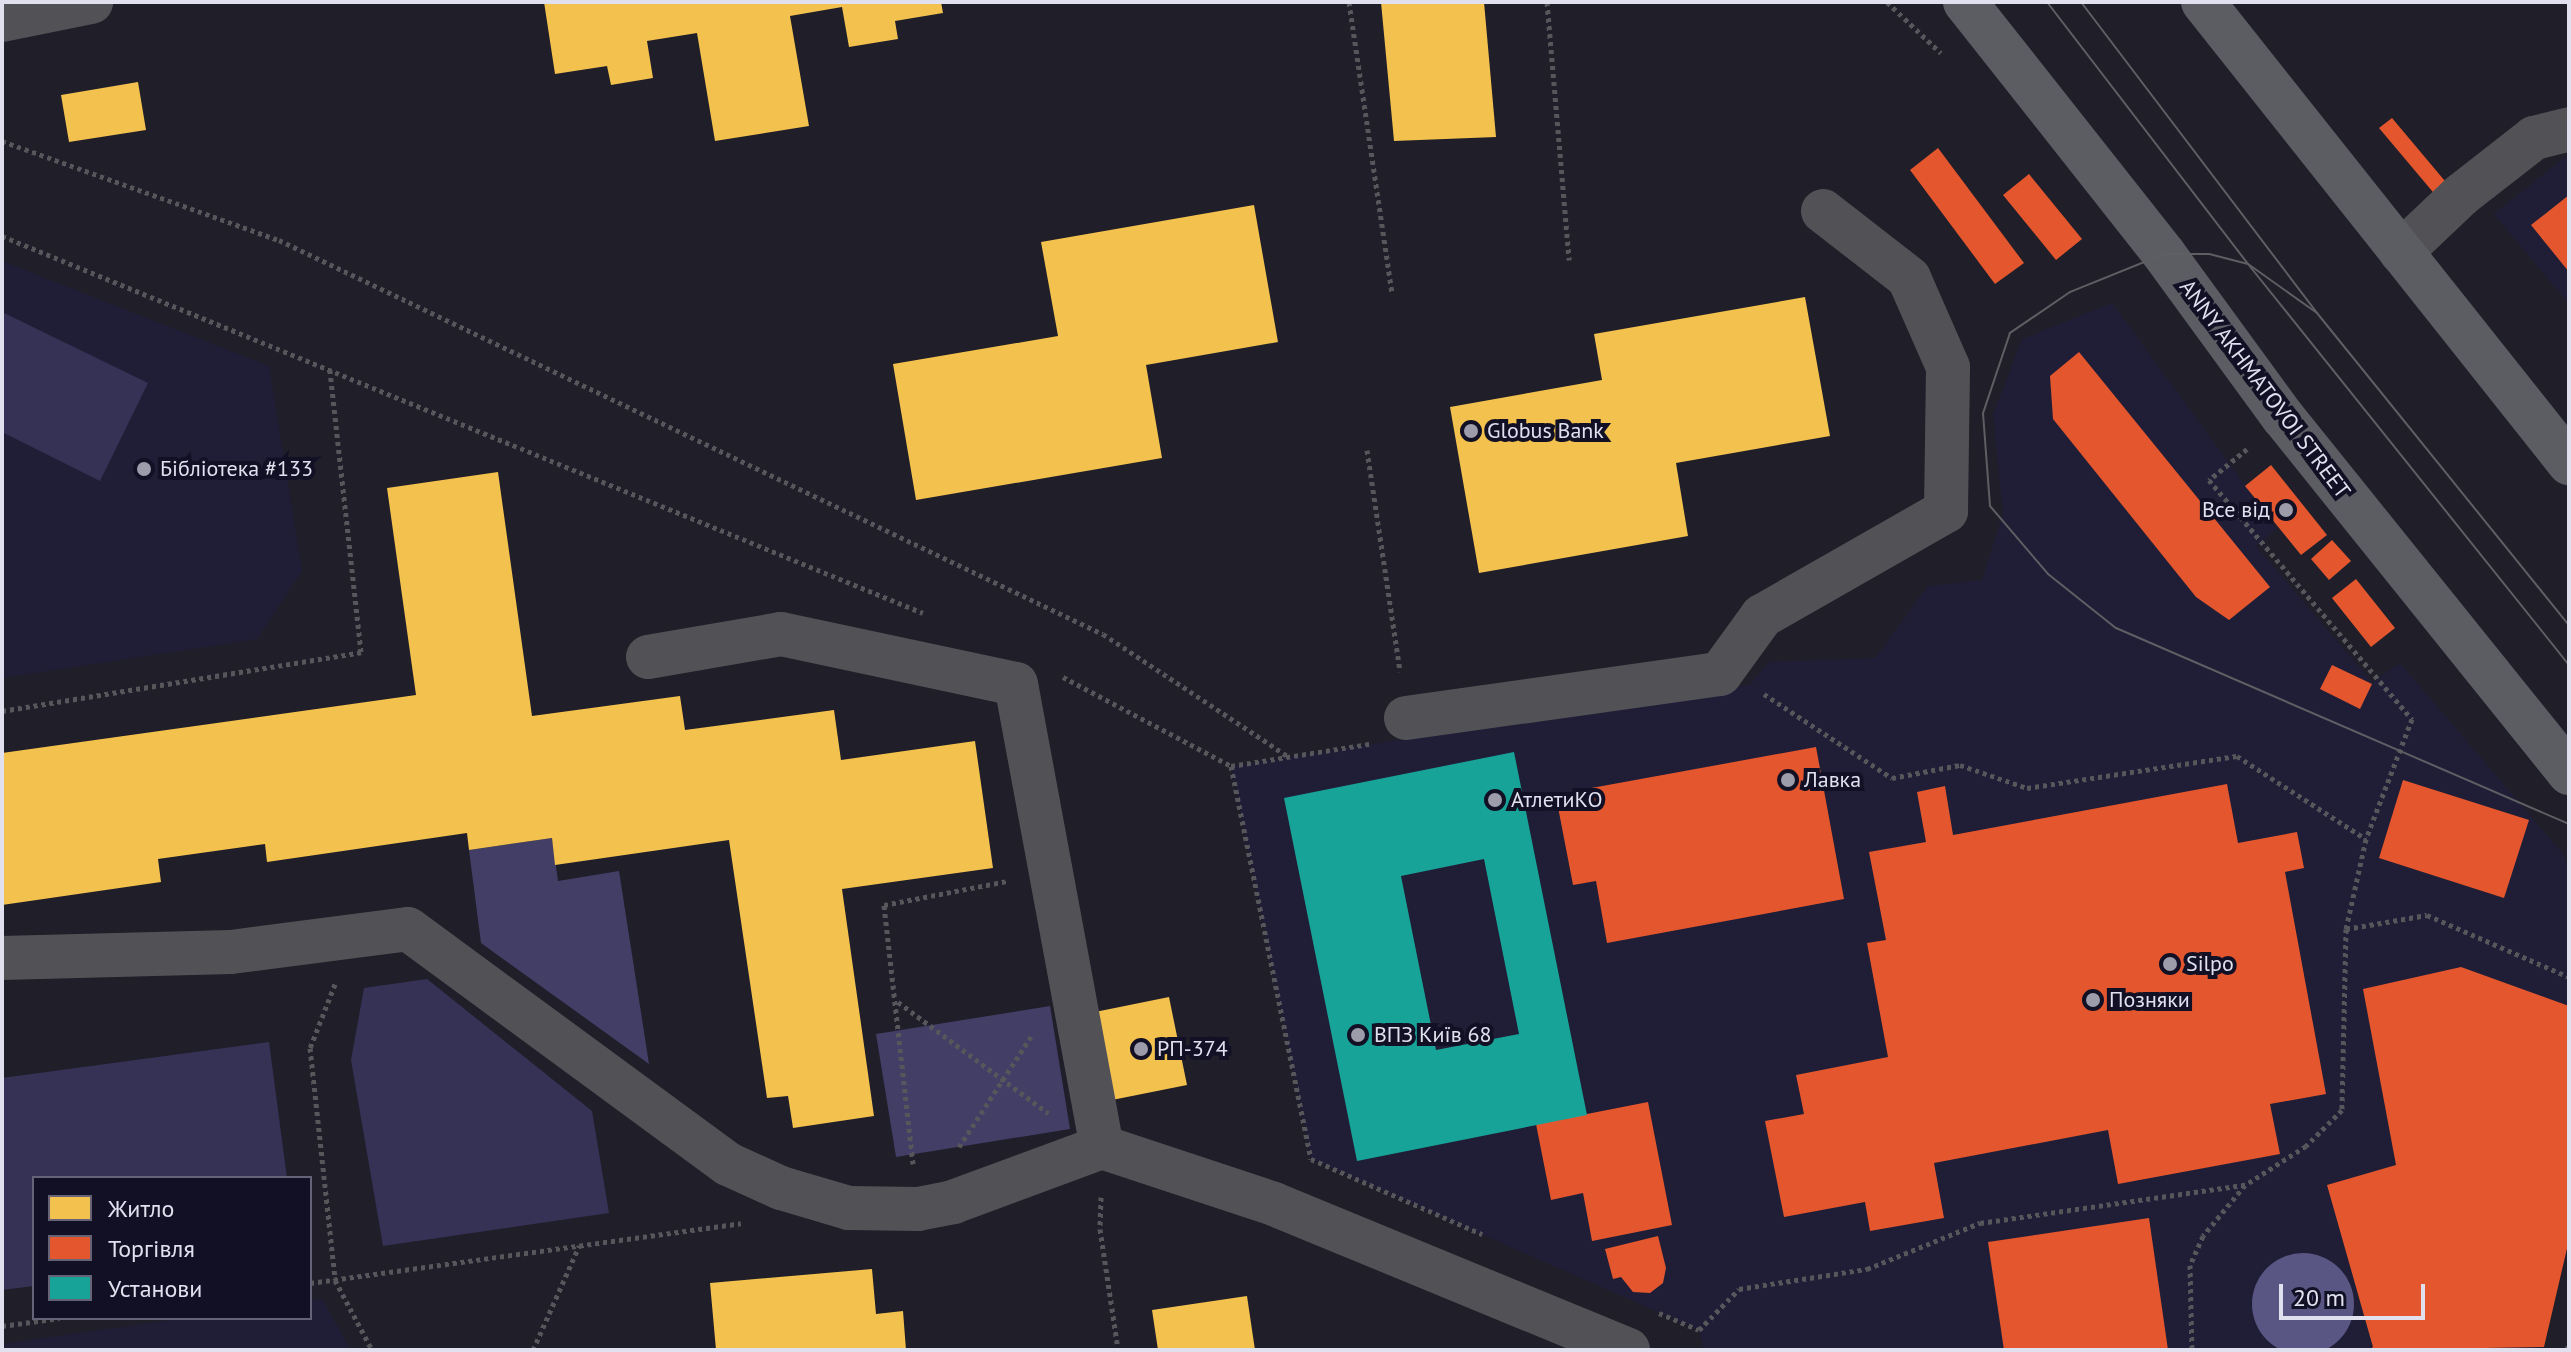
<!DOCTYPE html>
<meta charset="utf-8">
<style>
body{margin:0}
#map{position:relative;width:2571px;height:1352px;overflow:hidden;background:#1f1e29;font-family:"PT Sans",sans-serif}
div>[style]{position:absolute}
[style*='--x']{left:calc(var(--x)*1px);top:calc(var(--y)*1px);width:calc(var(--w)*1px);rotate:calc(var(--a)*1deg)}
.built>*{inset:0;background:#201e36}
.green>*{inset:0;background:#353255}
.forest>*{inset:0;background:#423e66}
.water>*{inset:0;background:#5a5683}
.round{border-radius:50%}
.homes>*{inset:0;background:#f2c14e}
.shops>*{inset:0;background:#e4572e}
.public>*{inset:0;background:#17a398}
.path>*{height:5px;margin-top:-2.5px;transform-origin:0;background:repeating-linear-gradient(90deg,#56565b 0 4px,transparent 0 8px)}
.minor>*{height:44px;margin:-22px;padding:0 22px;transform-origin:22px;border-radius:22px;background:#525256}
.major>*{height:44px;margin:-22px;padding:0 22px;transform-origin:22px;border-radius:22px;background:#5c5c63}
.tram>*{height:2px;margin:-1px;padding:0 1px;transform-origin:1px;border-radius:1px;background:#5e5e63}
.dots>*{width:22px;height:22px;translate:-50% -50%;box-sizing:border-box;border:4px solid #121024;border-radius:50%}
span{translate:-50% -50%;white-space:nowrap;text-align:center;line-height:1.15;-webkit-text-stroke:8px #121024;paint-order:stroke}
.street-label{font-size:22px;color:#e1e0ef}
.poi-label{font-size:22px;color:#e1e0ef}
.left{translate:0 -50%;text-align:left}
.right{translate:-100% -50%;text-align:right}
.frame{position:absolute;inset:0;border:4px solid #e1e0ef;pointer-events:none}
.legend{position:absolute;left:32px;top:1176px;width:280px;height:144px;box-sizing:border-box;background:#121024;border:2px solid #656375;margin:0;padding:10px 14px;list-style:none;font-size:24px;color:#e1e0ef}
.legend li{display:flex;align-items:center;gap:16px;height:40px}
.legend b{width:40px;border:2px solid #656375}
.scale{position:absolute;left:2279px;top:1284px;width:146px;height:36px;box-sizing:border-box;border:4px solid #e1e0ef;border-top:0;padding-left:10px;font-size:24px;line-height:28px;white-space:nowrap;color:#e1e0ef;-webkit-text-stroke:6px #121024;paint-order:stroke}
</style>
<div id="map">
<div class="built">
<i style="clip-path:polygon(2569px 154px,2569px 304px,2494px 214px)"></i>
<i style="clip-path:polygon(2px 261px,269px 366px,302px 571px,257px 639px,2px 678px)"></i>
<i style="clip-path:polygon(2112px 303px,2277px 529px,2256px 546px,2372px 682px,2400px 663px,2563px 854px,2569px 870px,2569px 1240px,2542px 1350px,1704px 1350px,1699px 1330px,1311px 1159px,1231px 766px,1750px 685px,1768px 662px,1875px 658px,1928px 586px,1982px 580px,2003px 514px,1993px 415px,2022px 339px)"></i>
<i style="clip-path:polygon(322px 1299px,351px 1350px,2px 1350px,2px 1344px,186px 1318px,310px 1318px,310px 1301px)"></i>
</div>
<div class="green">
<i style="clip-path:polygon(2px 312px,148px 383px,100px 481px,2px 432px)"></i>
<i style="clip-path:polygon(427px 979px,592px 1111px,609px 1213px,383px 1246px,351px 1060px,364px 988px)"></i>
<i style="clip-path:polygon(269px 1042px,287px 1178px,34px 1178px,34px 1286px,2px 1290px,2px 1078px)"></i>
</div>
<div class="forest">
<i style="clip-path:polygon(552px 838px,558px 881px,619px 871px,649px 1064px,481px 943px,469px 850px)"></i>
<i style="clip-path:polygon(1050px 1006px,1070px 1129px,896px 1157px,876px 1034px)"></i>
</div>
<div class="water">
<i class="round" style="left:2252px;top:1253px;width:102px;height:102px"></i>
</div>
<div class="homes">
<i style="clip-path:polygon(544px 2px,941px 2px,943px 13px,895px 21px,898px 39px,849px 47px,842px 7px,790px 16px,809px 126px,715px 141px,697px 33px,647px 41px,653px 78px,611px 85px,607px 66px,555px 74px)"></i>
<i style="clip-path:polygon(1381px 2px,1484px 2px,1496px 137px,1394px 141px)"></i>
<i style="clip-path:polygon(138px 82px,146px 130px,69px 142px,61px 95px)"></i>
<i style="clip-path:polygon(1254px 205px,1278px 342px,1146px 365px,1162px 458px,916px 500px,893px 364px,1058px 336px,1041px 242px)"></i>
<i style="clip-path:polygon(1805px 297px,1830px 436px,1676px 463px,1688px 536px,1479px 573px,1450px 407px,1602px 380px,1594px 334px)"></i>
<i style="clip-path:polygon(498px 472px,532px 716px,680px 696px,685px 730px,834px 710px,841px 760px,975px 741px,993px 868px,842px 889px,874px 1116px,793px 1128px,788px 1096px,767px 1098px,729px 840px,555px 865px,552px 838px,469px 850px,467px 833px,267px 862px,265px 844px,158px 859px,161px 882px,2px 905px,2px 753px,416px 695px,387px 488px)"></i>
<i style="clip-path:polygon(1169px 997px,1187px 1085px,1112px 1100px,1095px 1012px)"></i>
<i style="clip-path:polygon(872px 1269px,876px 1314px,903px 1311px,906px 1350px,716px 1350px,710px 1283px)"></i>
<i style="clip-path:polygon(1247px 1296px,1255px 1350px,1158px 1350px,1152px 1310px)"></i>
</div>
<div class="shops">
<i style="clip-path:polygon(2392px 118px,2455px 193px,2443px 204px,2379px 128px)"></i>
<i style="clip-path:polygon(1938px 148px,2024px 263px,1995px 284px,1910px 170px)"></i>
<i style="clip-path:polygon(2029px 174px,2082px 239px,2056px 260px,2003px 195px)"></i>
<i style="clip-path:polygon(2569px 195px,2569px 272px,2531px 225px)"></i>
<i style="clip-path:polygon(2079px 352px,2270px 587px,2229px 620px,2196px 597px,2053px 419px,2050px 376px)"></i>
<i style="clip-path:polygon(2271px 465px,2327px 535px,2301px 555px,2245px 486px)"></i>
<i style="clip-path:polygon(2332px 540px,2351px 561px,2329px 580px,2311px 559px)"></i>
<i style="clip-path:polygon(2356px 579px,2395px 628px,2371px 647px,2332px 598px)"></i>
<i style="clip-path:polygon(2332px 665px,2372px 684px,2360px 709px,2320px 689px)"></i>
<i style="clip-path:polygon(1816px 747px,1844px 899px,1607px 943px,1596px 881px,1573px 885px,1558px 807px,1578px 803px,1575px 791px)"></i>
<i style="clip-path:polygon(2403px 780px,2529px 820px,2504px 898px,2379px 858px)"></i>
<i style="clip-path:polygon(2227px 784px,2238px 843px,2297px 832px,2304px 868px,2285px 872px,2326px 1094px,2270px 1104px,2280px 1154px,2118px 1184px,2108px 1130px,1934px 1163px,1944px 1218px,1870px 1231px,1865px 1202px,1784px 1217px,1765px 1121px,1804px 1114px,1796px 1075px,1888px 1057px,1867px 943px,1886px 940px,1869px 852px,1926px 842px,1917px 792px,1945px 786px,1953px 835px)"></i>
<i style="clip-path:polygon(2461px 967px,2569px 1006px,2569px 1240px,2544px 1347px,2369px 1350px,2373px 1347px,2327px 1185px,2396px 1165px,2363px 989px)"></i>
<i style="clip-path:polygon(1648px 1102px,1672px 1225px,1592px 1241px,1583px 1193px,1551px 1200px,1536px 1124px)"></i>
<i style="clip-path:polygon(2149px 1218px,2168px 1350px,2004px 1350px,1988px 1242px)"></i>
<i style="clip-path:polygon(1658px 1236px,1666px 1268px,1663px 1283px,1650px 1293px,1633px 1292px,1621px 1277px,1613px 1279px,1605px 1249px)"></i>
</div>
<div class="public">
<i style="clip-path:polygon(evenodd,1514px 752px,1587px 1115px,1357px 1161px,1284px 798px,1514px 752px,1484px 859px,1519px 1034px,1436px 1050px,1401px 876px,1484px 859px)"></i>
</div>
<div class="path">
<i style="--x:1349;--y:2;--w:295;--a:81.6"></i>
<i style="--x:1547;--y:2;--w:259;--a:85.1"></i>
<i style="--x:1887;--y:2;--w:74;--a:43.4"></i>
<i style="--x:2;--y:141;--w:294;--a:19.7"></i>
<i style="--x:279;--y:240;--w:913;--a:25.56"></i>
<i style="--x:1103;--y:634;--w:223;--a:33.5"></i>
<i style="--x:2;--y:236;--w:995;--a:22.26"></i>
<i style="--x:2247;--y:449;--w:49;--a:140.8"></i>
<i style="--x:2209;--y:480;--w:314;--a:49.7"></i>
<i style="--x:2412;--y:719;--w:129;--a:111"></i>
<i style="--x:1367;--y:450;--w:224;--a:81.5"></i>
<i style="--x:1063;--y:677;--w:190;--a:27.9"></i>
<i style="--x:1231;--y:766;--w:401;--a:78.5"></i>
<i style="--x:1311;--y:1159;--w:187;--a:23.7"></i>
<i style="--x:1764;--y:694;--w:153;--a:33.3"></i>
<i style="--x:1892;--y:778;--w:69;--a:-10.8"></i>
<i style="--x:1960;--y:765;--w:71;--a:18.9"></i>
<i style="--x:2027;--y:788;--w:212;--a:-8.7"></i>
<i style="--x:2237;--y:756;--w:153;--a:32.8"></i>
<i style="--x:2366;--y:839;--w:92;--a:102.5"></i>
<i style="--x:2346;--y:929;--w:181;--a:91.3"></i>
<i style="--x:2342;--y:1110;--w:51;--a:135"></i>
<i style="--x:2306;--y:1146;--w:72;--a:147.4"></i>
<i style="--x:2245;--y:1185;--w:66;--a:129.5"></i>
<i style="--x:2203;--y:1236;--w:32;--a:114"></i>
<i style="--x:2190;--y:1265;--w:85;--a:88.7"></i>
<i style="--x:2;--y:711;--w:364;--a:-9.3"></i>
<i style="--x:361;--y:652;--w:284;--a:-96.3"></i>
<i style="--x:1231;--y:766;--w:140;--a:-9.1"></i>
<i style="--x:2346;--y:929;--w:82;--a:-9.8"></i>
<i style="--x:2427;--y:915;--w:155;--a:23.6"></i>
<i style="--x:335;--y:984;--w:69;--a:111.3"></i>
<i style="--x:310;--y:1048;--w:233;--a:83.8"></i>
<i style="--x:335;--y:1280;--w:79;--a:62.1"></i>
<i style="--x:898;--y:1002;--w:187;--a:36.5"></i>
<i style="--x:959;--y:1147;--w:134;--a:-56.9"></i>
<i style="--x:913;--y:1164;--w:261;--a:-96.4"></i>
<i style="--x:884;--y:905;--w:125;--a:-11"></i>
<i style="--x:1101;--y:1197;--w:32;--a:92"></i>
<i style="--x:1100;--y:1229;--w:122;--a:81.5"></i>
<i style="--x:310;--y:1283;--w:435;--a:-7.9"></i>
<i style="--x:1659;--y:1313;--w:43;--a:23"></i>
<i style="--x:1699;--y:1330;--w:57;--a:-45.7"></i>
<i style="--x:1739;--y:1289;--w:130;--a:-8.9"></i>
<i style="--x:1867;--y:1269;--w:122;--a:-22.2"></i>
<i style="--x:1980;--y:1223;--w:268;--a:-8.2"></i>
<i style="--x:2;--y:1326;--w:58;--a:-8"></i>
<i style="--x:533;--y:1350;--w:114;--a:-66.1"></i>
<i style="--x:2567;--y:1350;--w:7;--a:-74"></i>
</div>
<div class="minor">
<i style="--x:2;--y:20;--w:91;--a:-11.4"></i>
<i style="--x:2401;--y:252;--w:83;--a:-43.5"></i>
<i style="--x:2461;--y:195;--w:93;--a:-38"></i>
<i style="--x:2534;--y:138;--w:36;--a:-14"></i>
<i style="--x:648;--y:657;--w:135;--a:-9.8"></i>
<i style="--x:781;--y:634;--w:240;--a:12"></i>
<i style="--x:1016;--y:684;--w:471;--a:79.5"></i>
<i style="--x:1406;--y:718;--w:317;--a:-8"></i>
<i style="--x:1720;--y:674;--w:72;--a:-54.1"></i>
<i style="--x:1762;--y:616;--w:212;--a:-29.7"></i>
<i style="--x:1946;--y:511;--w:144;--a:-89.2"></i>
<i style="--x:1948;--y:367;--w:97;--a:-113.7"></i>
<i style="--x:1909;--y:278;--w:109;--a:-142.1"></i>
<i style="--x:2;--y:958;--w:229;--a:-1.5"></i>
<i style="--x:231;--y:952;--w:178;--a:-7.4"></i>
<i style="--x:408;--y:929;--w:397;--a:36.3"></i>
<i style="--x:728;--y:1164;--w:58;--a:24.4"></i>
<i style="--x:781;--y:1188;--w:71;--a:16.4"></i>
<i style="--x:849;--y:1208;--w:69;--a:0.8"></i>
<i style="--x:918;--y:1209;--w:36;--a:-11"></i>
<i style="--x:953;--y:1202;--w:159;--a:-20.3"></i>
<i style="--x:1102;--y:1147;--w:181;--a:18.3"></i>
<i style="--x:1274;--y:1204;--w:383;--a:22.4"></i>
</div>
<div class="major">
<i style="--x:1965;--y:2;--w:321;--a:51.7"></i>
<i style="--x:2164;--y:254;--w:202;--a:53.9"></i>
<i style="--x:2283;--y:417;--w:457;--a:51.2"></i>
<i style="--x:2203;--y:2;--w:589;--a:51.55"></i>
</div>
<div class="tram">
<i style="--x:2047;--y:2;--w:330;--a:52.5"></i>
<i style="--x:2248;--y:264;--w:514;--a:51.32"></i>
<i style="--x:2081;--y:2;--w:390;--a:52.8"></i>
<i style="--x:2317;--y:313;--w:401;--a:51.1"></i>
<i style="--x:2317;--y:313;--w:85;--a:-144.6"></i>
<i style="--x:2248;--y:264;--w:40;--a:-165.6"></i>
<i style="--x:2209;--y:254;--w:45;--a:180"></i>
<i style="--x:2164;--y:254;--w:101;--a:158"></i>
<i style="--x:2070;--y:292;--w:73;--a:145.7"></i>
<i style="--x:2010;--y:333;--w:84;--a:108.6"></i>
<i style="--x:1983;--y:413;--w:93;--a:85.7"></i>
<i style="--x:1990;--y:506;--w:89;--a:49.5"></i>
<i style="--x:2048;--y:574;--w:87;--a:38.5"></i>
<i style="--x:2116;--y:628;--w:494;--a:23.4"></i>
</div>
<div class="dots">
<i style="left:1471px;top:431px;background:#9d9caa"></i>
<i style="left:144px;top:469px;background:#9d9caa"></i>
<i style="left:2286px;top:510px;background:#9d9caa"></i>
<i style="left:1788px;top:780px;background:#9d9caa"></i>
<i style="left:1495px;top:800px;background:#9d9caa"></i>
<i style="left:2170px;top:964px;background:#9d9caa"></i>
<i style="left:2093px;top:1000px;background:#9d9caa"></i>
<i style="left:1358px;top:1035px;background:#9d9caa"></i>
<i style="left:1141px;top:1049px;background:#9d9caa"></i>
</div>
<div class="street-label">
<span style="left:2265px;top:389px;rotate:53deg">ANNY AKHMATOVOI STREET</span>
</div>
<div class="poi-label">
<span class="left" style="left:1487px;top:431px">Globus Bank</span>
<span class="left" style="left:160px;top:469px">Бібліотека #133</span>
<span class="right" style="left:2270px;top:510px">Все від</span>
<span class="left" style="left:1804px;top:780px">Лавка</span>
<span class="left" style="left:1511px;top:800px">АтлетиКО</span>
<span class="left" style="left:2186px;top:964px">Silpo</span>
<span class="left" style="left:2109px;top:1000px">Позняки</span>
<span class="left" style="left:1374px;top:1035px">ВПЗ Київ 68</span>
<span class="left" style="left:1157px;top:1049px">РП-374</span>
</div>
<div class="frame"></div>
<ul class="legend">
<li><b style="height:22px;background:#f2c14e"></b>Житло</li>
<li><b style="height:22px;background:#e4572e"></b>Торгівля</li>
<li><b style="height:22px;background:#17a398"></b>Установи</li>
</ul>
<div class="scale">20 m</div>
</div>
